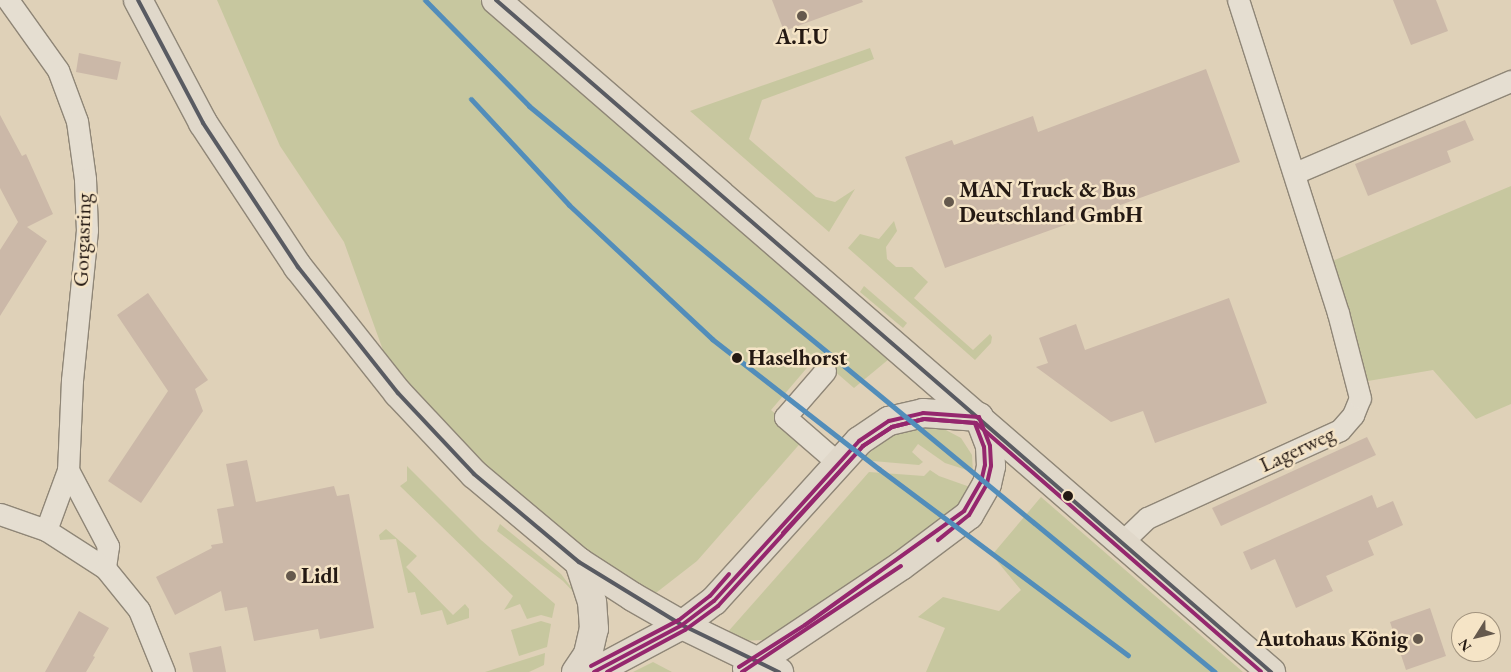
<!DOCTYPE html>
<meta charset="utf-8">
<style>
body{margin:0}
#map{position:relative;width:1511px;height:672px;overflow:hidden;background:#dfd1b8;font-family:"EB Garamond",serif}
div>[style]{position:absolute}
[style*='--x']{left:calc(var(--x)*1px);top:calc(var(--y)*1px);width:calc(var(--w)*1px);rotate:calc(var(--a)*1deg)}
.green>*{inset:0;background:#c7c79f}
.building>*{inset:0;background:#cbb8a8}
.roads{filter:drop-shadow(1px 0 #8f8677) drop-shadow(-1px 0 #8f8677) drop-shadow(0 1px #8f8677) drop-shadow(0 -1px #8f8677)}
.minor>*{height:21px;margin:-10.5px;padding:0 10.5px;transform-origin:10.5px;border-radius:10.5px;background:#e5ded1}
.major>*{height:28px;margin:-14px;padding:0 14px;transform-origin:14px;border-radius:14px;background:#e0d8ca}
.bus-1>*{height:4px;margin:-2px;padding:0 2px;transform-origin:2px;border-radius:2px;background:#595b62}
.bus-2>*{height:4px;margin:-2px;padding:0 2px;transform-origin:2px;border-radius:2px;background:#95276e}
.bus-3>*{height:4px;margin:-2px;padding:0 2px;transform-origin:2px;border-radius:2px;background:#95276e}
.bus-4>*{height:4px;margin:-2px;padding:0 2px;transform-origin:2px;border-radius:2px;background:#95276e}
.metro-1>*{height:5px;margin:-2.5px;padding:0 2.5px;transform-origin:2.5px;border-radius:2.5px;background:#528dba}
.dots>*{width:14px;height:14px;translate:-50% -50%;box-sizing:border-box;border:2px solid #f5e4c6;border-radius:50%}
span{translate:-50% -50%;white-space:nowrap;text-align:center;line-height:1.15;-webkit-text-stroke:5px #f5e4c6;paint-order:stroke}
.poi-label{font-size:22px;color:#241913;font-weight:700}
.left{translate:0 -50%;text-align:left}
.right{translate:-100% -50%;text-align:right}
.street-label{font-size:22px;color:#241913}
.stop-label{font-size:22px;color:#241913;font-weight:700}
.north{position:absolute;left:1451px;top:612px;width:50px;height:50px;box-sizing:border-box;background:#f5e4c6;border:1px solid #a1937e;border-radius:50%;rotate:234deg;font-size:14px;font-weight:700;line-height:20px;text-align:center;color:#241913}
.north::after{content:'';display:block;margin:auto;width:18px;height:22px;background:#65594d;clip-path:polygon(50% 0,100% 100%,50% 72%,0 100%)}
</style>
<div id="map">
<div class="green">
<i style="clip-path:polygon(217px 0,480px 0,889px 359px,854px 388px,817px 356px,771px 410px,804px 439px,697px 561px,652px 596px,612px 570px,500px 482px,388px 364px,344px 242px,280px 146px)"></i>
<i style="clip-path:polygon(870px 48px,874px 59px,762px 100px,749px 139px,816px 197px,835px 202px,855px 189px,829px 232px,690px 111px)"></i>
<i style="clip-path:polygon(1511px 186px,1511px 404px,1476px 419px,1433px 370px,1368px 381px,1330px 262px)"></i>
<i style="clip-path:polygon(894px 221px,897px 231px,886px 247px,887px 259px,896px 267px,912px 267px,928px 282px,914px 298px,973px 350px,990px 334px,992px 337px,991px 343px,975px 360px,848px 248px,860px 234px,879px 239px)"></i>
<i style="clip-path:polygon(864px 286px,907px 323px,903px 328px,860px 292px)"></i>
<i style="clip-path:polygon(925px 427px,942px 428px,961px 438px,972px 455px,973px 472px,945px 463px,918px 444px,912px 452px,923px 462px,919px 465px,861px 460px,890px 436px)"></i>
<i style="clip-path:polygon(407px 466px,481px 540px,555px 604px,552px 618px,541px 615px,527px 619px,520px 604px,504px 610px,513px 596px,400px 486px,407px 481px)"></i>
<i style="clip-path:polygon(930px 470px,939px 476px,970px 487px,958px 507px,936px 528px,767px 640px,742px 641px,726px 634px,869px 472px,924px 476px)"></i>
<i style="clip-path:polygon(1041px 497px,1243px 672px,926px 672px,945px 628px,918px 617px,943px 597px,999px 611px,1021px 590px,992px 555px)"></i>
<i style="clip-path:polygon(500px 524px,561px 574px,580px 599px,563px 581px,497px 531px)"></i>
<i style="clip-path:polygon(386px 529px,417px 556px,406px 567px,453px 615px,465px 604px,469px 609px,469px 618px,447px 625px,442px 610px,421px 615px,415px 592px,408px 593px,396px 539px,380px 540px,379px 535px)"></i>
<i style="clip-path:polygon(541px 621px,551px 624px,547px 647px,519px 656px,511px 630px)"></i>
<i style="clip-path:polygon(545px 653px,544px 665px,529px 672px,485px 672px)"></i>
<i style="clip-path:polygon(653px 662px,672px 672px,633px 672px)"></i>
</div>
<div class="building">
<i style="clip-path:polygon(772px 0,862px 0,863px 2px,784px 31px)"></i>
<i style="clip-path:polygon(1393px 0,1436px 0,1448px 31px,1411px 45px)"></i>
<i style="clip-path:polygon(79px 53px,121px 62px,117px 80px,76px 72px)"></i>
<i style="clip-path:polygon(1206px 69px,1240px 162px,945px 268px,905px 157px,952px 140px,954px 145px,1033px 116px,1038px 132px)"></i>
<i style="clip-path:polygon(0 115px,22px 156px,26px 154px,53px 214px,27px 227px,47px 241px,0 316px,0 250px,18px 222px,0 188px)"></i>
<i style="clip-path:polygon(1465px 120px,1474px 140px,1447px 151px,1451px 162px,1368px 196px,1355px 164px)"></i>
<i style="clip-path:polygon(148px 293px,208px 380px,195px 389px,203px 411px,141px 503px,108px 481px,168px 391px,117px 315px)"></i>
<i style="clip-path:polygon(1229px 298px,1267px 403px,1155px 443px,1143px 411px,1111px 422px,1036px 367px,1048px 363px,1039px 338px,1076px 324px,1085px 350px)"></i>
<i style="clip-path:polygon(1367px 437px,1376px 455px,1221px 526px,1212px 508px)"></i>
<i style="clip-path:polygon(247px 460px,256px 502px,334px 486px,337px 496px,349px 494px,374px 628px,320px 639px,318px 629px,254px 641px,247px 607px,225px 611px,221px 591px,175px 615px,156px 577px,212px 548px,211px 545px,223px 543px,217px 509px,234px 506px,226px 464px)"></i>
<i style="clip-path:polygon(1372px 495px,1377px 508px,1393px 501px,1403px 525px,1368px 541px,1374px 555px,1326px 576px,1333px 591px,1296px 608px,1275px 559px,1251px 570px,1243px 552px)"></i>
<i style="clip-path:polygon(1430px 608px,1446px 656px,1406px 670px,1390px 622px)"></i>
<i style="clip-path:polygon(79px 611px,109px 628px,93px 656px,95px 657px,86px 672px,45px 672px)"></i>
<i style="clip-path:polygon(221px 646px,226px 672px,193px 672px,189px 653px)"></i>
</div>
<div class="roads">
<div class="minor">
<i style="--x:8;--y:0;--w:86;--a:54.5"></i>
<i style="--x:58;--y:70;--w:54;--a:69.6"></i>
<i style="--x:77;--y:121;--w:59;--a:82.1"></i>
<i style="--x:85;--y:179;--w:51;--a:87.8"></i>
<i style="--x:87;--y:230;--w:151;--a:95.7"></i>
<i style="--x:72;--y:380;--w:90;--a:92.5"></i>
<i style="--x:68;--y:470;--w:64;--a:110.1"></i>
<i style="--x:1295;--y:173;--w:235;--a:-23.1"></i>
<i style="--x:825;--y:371;--w:61;--a:131"></i>
<i style="--x:785;--y:417;--w:70;--a:41"></i>
<i style="--x:68;--y:470;--w:86;--a:62.2"></i>
<i style="--x:108;--y:546;--w:22;--a:98"></i>
<i style="--x:0;--y:514;--w:49;--a:19.2"></i>
<i style="--x:46;--y:530;--w:70;--a:32.8"></i>
<i style="--x:105;--y:568;--w:54;--a:51"></i>
<i style="--x:139;--y:610;--w:67;--a:68"></i>
<i style="--x:1122;--y:542;--w:35;--a:-44"></i>
<i style="--x:1147;--y:518;--w:212;--a:-24.5"></i>
<i style="--x:1340;--y:430;--w:20;--a:-49"></i>
<i style="--x:1353;--y:415;--w:18;--a:-68"></i>
<i style="--x:1360;--y:398;--w:88;--a:-104.5"></i>
<i style="--x:1338;--y:313;--w:329;--a:-107.7"></i>
</div>
<div class="major">
<i style="--x:138;--y:0;--w:139;--a:62.1"></i>
<i style="--x:203;--y:123;--w:173;--a:56.6"></i>
<i style="--x:298;--y:267;--w:161;--a:51.6"></i>
<i style="--x:398;--y:393;--w:111;--a:46.8"></i>
<i style="--x:474;--y:474;--w:137;--a:40"></i>
<i style="--x:579;--y:562;--w:64;--a:32.9"></i>
<i style="--x:633;--y:597;--w:56;--a:29.7"></i>
<i style="--x:682;--y:625;--w:108;--a:25.9"></i>
<i style="--x:496;--y:0;--w:1026;--a:40.93"></i>
<i style="--x:747;--y:669;--w:185;--a:-33.8"></i>
<i style="--x:901;--y:566;--w:85;--a:-36.9"></i>
<i style="--x:969;--y:515;--w:36;--a:-60"></i>
<i style="--x:987;--y:484;--w:18;--a:-77"></i>
<i style="--x:991;--y:466;--w:20;--a:-93"></i>
<i style="--x:990;--y:446;--w:31;--a:-111"></i>
<i style="--x:576;--y:672;--w:22;--a:-56"></i>
<i style="--x:588;--y:654;--w:26;--a:-77"></i>
<i style="--x:594;--y:629;--w:27;--a:-94"></i>
<i style="--x:592;--y:602;--w:42;--a:-108"></i>
<i style="--x:594;--y:672;--w:100;--a:-28.1"></i>
<i style="--x:682;--y:625;--w:40;--a:-37"></i>
<i style="--x:714;--y:601;--w:216;--a:-47.8"></i>
<i style="--x:859;--y:441;--w:36;--a:-34"></i>
<i style="--x:889;--y:421;--w:35;--a:-13"></i>
<i style="--x:923;--y:413;--w:56;--a:4.1"></i>
</div>
</div>
<div class="bus-1">
<i style="--x:138;--y:0;--w:139;--a:62.1"></i>
<i style="--x:203;--y:123;--w:173;--a:56.6"></i>
<i style="--x:298;--y:267;--w:161;--a:51.6"></i>
<i style="--x:398;--y:393;--w:111;--a:46.8"></i>
<i style="--x:474;--y:474;--w:137;--a:40"></i>
<i style="--x:579;--y:562;--w:121;--a:31.5"></i>
<i style="--x:682;--y:625;--w:108;--a:25.9"></i>
<i style="--x:496;--y:0;--w:1026;--a:40.93"></i>
</div>
<div class="bus-2">
<i style="--x:607;--y:672;--w:89;--a:-28.3"></i>
<i style="--x:685;--y:630;--w:41;--a:-36"></i>
<i style="--x:718;--y:606;--w:216;--a:-47.8"></i>
<i style="--x:863;--y:446;--w:35;--a:-33"></i>
<i style="--x:892;--y:427;--w:33;--a:-14"></i>
<i style="--x:924;--y:419;--w:52;--a:4.4"></i>
<i style="--x:976;--y:423;--w:378;--a:41.1"></i>
</div>
<div class="bus-3">
<i style="--x:594;--y:672;--w:100;--a:-28.1"></i>
<i style="--x:682;--y:625;--w:40;--a:-37"></i>
<i style="--x:714;--y:601;--w:216;--a:-47.8"></i>
<i style="--x:859;--y:441;--w:36;--a:-34"></i>
<i style="--x:889;--y:421;--w:35;--a:-13"></i>
<i style="--x:923;--y:413;--w:56;--a:4.1"></i>
<i style="--x:979;--y:417;--w:31;--a:69"></i>
<i style="--x:990;--y:446;--w:20;--a:87"></i>
<i style="--x:991;--y:466;--w:18;--a:103"></i>
<i style="--x:987;--y:484;--w:36;--a:120"></i>
<i style="--x:969;--y:515;--w:40;--a:141"></i>
<i style="--x:742;--y:672;--w:191;--a:-33.7"></i>
</div>
<div class="bus-4">
<i style="--x:591;--y:666;--w:99;--a:-27.6"></i>
<i style="--x:679;--y:620;--w:39;--a:-38"></i>
<i style="--x:710;--y:596;--w:29;--a:-49"></i>
<i style="--x:739;--y:667;--w:78;--a:-32.5"></i>
<i style="--x:805;--y:625;--w:196;--a:-35.6"></i>
<i style="--x:964;--y:511;--w:34;--a:-60"></i>
<i style="--x:981;--y:482;--w:17;--a:-77"></i>
<i style="--x:985;--y:465;--w:18;--a:-93"></i>
<i style="--x:984;--y:447;--w:26;--a:-111"></i>
<i style="--x:975;--y:423;--w:51;--a:-175.5"></i>
<i style="--x:924;--y:419;--w:33;--a:166"></i>
<i style="--x:892;--y:427;--w:35;--a:147"></i>
<i style="--x:863;--y:446;--w:118;--a:132.6"></i>
</div>
<div class="metro-1">
<i style="--x:425;--y:0;--w:148;--a:45.5"></i>
<i style="--x:529;--y:106;--w:889;--a:39.53"></i>
<i style="--x:471;--y:99;--w:144;--a:47.2"></i>
<i style="--x:569;--y:205;--w:196;--a:43.1"></i>
<i style="--x:712;--y:339;--w:212;--a:37.9"></i>
<i style="--x:879;--y:469;--w:311;--a:36.8"></i>
</div>
<div class="dots">
<i style="left:802px;top:16px;background:#65594d"></i>
<i style="left:949px;top:202px;background:#65594d"></i>
<i style="left:737px;top:358px;background:#241913"></i>
<i style="left:1068px;top:496px;background:#241913"></i>
<i style="left:291px;top:576px;background:#65594d"></i>
<i style="left:1418px;top:639px;background:#65594d"></i>
</div>
<div class="poi-label">
<span style="left:802px;top:37px">A.T.U</span>
<span class="left" style="left:959px;top:202px">MAN Truck &amp; Bus<br>Deutschland GmbH</span>
<span class="left" style="left:301px;top:576px">Lidl</span>
<span class="right" style="left:1408px;top:639px">Autohaus König</span>
</div>
<div class="street-label">
<span style="left:82px;top:240px;rotate:-88deg">Gorgasring</span>
<span style="left:1297px;top:449px;rotate:-25deg">Lagerweg</span>
</div>
<div class="stop-label">
<span class="left" style="left:748px;top:358px">Haselhorst</span>
</div>
<div class="north">N</div>
</div>
